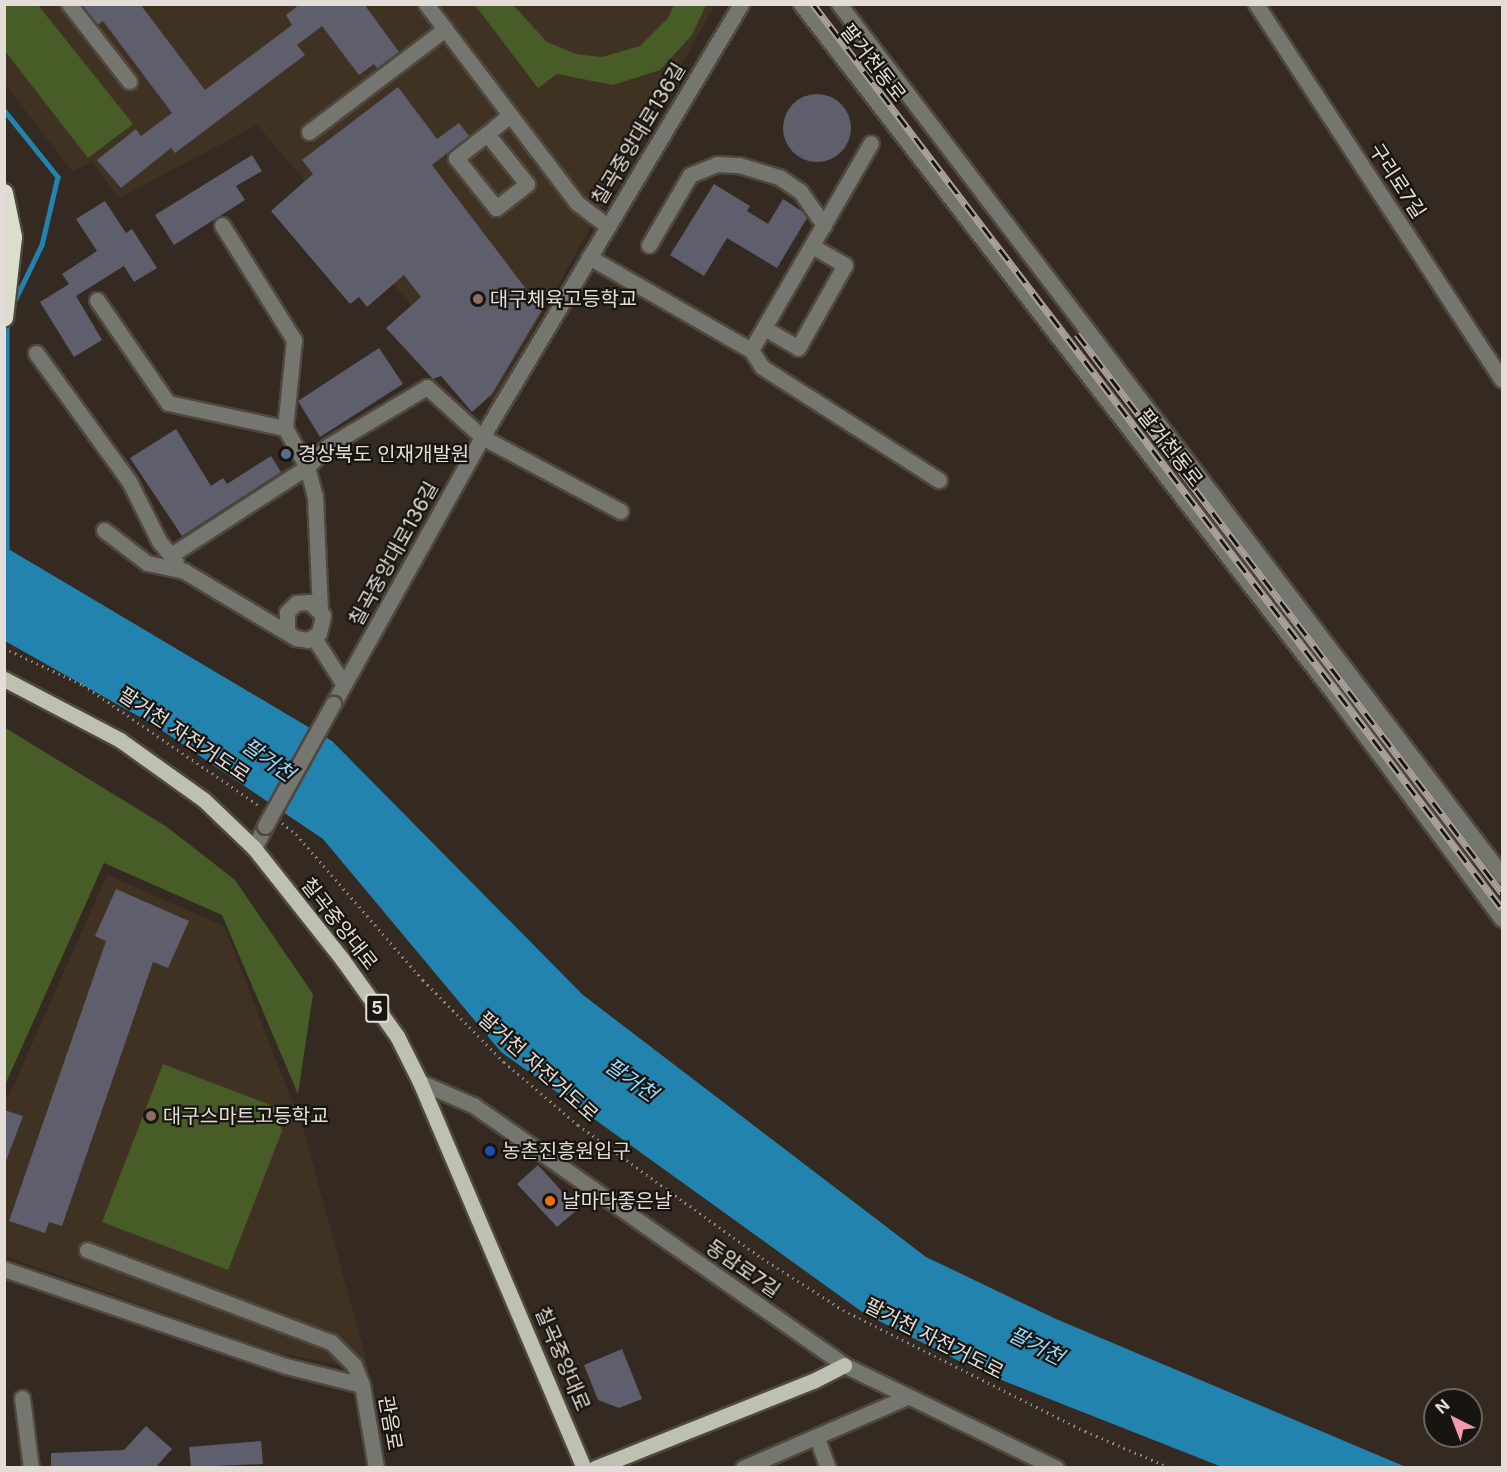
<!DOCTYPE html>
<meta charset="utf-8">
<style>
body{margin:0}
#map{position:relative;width:1507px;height:1472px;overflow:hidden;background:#342a21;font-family:Inter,"Noto Sans KR",sans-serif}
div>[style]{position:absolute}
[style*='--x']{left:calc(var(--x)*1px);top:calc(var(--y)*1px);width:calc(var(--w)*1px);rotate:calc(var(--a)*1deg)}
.built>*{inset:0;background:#403223}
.green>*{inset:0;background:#475c26}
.water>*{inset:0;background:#2183ae}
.stream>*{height:4.5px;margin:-2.25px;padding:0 2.25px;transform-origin:2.25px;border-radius:2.25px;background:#2183ae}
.building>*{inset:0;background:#5e5e6c}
.round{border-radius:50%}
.path>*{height:3px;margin-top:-1.5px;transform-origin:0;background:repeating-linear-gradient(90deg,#908880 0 1.5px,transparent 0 6px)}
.roads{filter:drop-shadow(2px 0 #50473e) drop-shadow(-2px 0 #50473e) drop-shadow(0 2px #50473e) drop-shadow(0 -2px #50473e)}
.minor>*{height:15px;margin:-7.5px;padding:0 7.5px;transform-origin:7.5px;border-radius:7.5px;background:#75766f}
.major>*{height:15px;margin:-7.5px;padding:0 7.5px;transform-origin:7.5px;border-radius:7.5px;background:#bec0b2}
.highway>*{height:18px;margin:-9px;padding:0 9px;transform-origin:9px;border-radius:9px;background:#dbddcd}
.rail>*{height:7px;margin-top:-3.5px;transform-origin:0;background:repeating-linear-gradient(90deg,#181410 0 14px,#aaa29b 0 28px);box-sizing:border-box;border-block:2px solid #aaa29b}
.bridges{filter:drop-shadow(2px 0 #50473e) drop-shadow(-2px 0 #50473e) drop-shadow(0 2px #50473e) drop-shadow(0 -2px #50473e)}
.minor-bridge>*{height:15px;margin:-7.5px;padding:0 7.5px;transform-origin:7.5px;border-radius:7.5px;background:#75766f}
.dots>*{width:16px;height:16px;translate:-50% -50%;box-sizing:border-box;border:3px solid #181410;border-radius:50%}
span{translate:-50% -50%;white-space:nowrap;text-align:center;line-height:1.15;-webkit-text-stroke:4.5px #181410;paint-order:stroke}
.shield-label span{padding:2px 4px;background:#181410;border:2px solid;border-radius:4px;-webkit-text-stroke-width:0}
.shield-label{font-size:18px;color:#e4ddd7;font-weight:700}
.street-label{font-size:20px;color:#e4ddd7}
.poi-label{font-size:20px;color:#e4ddd7}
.left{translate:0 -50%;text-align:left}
.water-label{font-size:21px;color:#97d8fc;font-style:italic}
.frame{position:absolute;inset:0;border:6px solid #e4ddd7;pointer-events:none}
.north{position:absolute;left:1423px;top:1388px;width:60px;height:60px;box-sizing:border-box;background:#181410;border:2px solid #6a6460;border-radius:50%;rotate:318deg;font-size:16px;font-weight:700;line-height:24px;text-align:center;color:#e4ddd7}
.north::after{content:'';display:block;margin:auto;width:21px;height:27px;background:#f29aaf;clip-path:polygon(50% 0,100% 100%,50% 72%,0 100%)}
</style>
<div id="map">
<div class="built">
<i style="clip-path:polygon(5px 5px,715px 5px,493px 401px,257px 125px,119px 198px,92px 162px,72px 171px,5px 84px)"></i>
<i style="clip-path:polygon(107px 875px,224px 926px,305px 1135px,369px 1370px,278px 1353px,5px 1256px,5px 1095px,9px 1096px)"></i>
</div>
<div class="green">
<i style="clip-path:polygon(5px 4px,38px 5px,133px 124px,88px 158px,5px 51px)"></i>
<i style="clip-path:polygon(475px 5px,513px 5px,547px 42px,576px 54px,602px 57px,640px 46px,668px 18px,674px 5px,706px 5px,692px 35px,660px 70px,613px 85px,557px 74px,538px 88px)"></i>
<i style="clip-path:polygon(4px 727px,167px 827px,235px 880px,313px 994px,298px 1094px,222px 915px,104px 863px,5px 1085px)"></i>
<i style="clip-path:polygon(163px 1064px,276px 1107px,282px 1131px,228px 1270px,102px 1222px)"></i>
</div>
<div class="water">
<i style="clip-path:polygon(5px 547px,332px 741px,583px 995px,926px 1257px,1056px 1319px,1406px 1467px,1222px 1467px,981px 1372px,865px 1314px,501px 1052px,323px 839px,154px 725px,5px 641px)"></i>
</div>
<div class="stream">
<i style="--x:4;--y:110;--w:86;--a:51.1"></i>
<i style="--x:58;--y:177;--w:70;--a:103.2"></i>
<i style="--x:42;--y:245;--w:67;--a:115.8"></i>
<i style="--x:7;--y:321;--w:231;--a:90"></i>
</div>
<div class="building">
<i style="clip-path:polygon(82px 4px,140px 4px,205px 90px,292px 25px,286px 15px,300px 4px,364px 4px,399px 52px,377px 68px,374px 64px,359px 75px,322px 26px,297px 45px,305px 55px,175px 153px,171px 148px,121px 188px,97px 160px,136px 129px,141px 136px,172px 113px,103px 21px,97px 25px)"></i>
<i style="clip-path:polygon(398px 87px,437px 139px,459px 123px,469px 136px,432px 165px,542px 310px,492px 394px,472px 412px,441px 376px,433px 379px,386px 328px,421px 297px,404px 275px,367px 307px,359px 297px,350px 304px,271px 211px,313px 174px,302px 160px)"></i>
<i class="round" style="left:783px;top:94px;width:68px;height:68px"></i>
<i style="clip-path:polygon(252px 155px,262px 171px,236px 186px,245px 200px,174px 245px,155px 215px)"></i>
<i style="clip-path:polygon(714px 184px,750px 206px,747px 211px,768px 224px,783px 199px,803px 212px,807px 218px,777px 268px,727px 238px,704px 276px,670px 255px)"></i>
<i style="clip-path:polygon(105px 201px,126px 233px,132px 229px,157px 268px,134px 282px,124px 266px,76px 296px,102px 340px,74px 357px,40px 302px,69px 284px,62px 274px,97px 251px,76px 219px)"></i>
<i style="clip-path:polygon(379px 348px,403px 384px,320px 437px,298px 401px)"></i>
<i style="clip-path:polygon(176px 429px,211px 486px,223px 478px,227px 484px,271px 456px,281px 472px,182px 536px,130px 458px)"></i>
<i style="clip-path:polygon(116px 889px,189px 921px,168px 968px,153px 962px,62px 1226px,49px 1222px,45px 1233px,9px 1221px,106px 941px,95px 936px)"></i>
<i style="clip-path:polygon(4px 1110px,23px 1116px,6px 1161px,4px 1161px)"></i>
<i style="clip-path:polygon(538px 1165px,578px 1209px,557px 1227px,517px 1184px)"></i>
<i style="clip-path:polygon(622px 1349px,642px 1399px,619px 1408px,598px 1400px,584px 1365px)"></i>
<i style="clip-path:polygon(146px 1426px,172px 1449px,156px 1467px,51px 1467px,51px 1453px,124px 1450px)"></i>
<i style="clip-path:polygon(261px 1441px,263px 1464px,191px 1467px,189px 1447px)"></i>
</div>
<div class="path">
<i style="--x:4;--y:648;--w:87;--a:25.1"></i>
<i style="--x:83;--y:685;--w:214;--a:34.4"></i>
<i style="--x:282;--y:823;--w:18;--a:38"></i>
<i style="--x:296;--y:834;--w:194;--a:49"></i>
<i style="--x:423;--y:980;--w:115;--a:45.4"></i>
<i style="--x:504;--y:1062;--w:97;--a:40.4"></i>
<i style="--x:578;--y:1125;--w:227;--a:35.9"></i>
<i style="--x:762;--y:1258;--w:96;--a:32.7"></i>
<i style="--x:843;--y:1310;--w:271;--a:26.6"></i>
<i style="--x:1085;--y:1431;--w:94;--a:23.3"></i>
</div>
<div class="roads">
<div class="minor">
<i style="--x:69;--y:4;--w:98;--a:52.1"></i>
<i style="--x:426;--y:4;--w:250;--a:52.8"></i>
<i style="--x:577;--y:203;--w:39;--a:37"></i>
<i style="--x:801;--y:4;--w:873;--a:52.3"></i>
<i style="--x:1335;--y:695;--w:279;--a:53.3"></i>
<i style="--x:839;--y:4;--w:1095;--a:52.72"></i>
<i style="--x:1256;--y:4;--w:449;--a:56.8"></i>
<i style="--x:309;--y:132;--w:171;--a:-37.1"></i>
<i style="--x:487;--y:134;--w:64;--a:51.3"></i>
<i style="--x:527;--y:184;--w:39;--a:142"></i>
<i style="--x:496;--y:208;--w:64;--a:-128.7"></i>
<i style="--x:456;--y:158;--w:39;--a:-38"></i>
<i style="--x:487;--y:134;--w:30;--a:-40"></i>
<i style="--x:222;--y:225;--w:136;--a:57.9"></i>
<i style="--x:294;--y:340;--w:88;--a:95.8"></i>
<i style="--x:285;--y:428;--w:45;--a:60.6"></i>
<i style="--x:307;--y:467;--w:30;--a:75"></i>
<i style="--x:315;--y:496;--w:113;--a:87.5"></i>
<i style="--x:649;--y:245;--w:81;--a:-59.6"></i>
<i style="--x:690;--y:175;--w:29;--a:-22"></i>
<i style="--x:717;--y:164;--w:22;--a:3"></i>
<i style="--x:739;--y:165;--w:42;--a:16.7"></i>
<i style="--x:779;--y:177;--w:25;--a:34"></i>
<i style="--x:800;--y:191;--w:42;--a:54.8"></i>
<i style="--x:589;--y:257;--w:187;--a:29.9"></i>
<i style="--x:751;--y:350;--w:239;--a:-59.9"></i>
<i style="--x:97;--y:300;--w:125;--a:55.4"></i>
<i style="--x:168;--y:403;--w:120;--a:12.1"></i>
<i style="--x:764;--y:328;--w:39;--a:30"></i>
<i style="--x:798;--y:348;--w:95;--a:-60.5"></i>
<i style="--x:845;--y:265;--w:38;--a:-150"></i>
<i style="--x:751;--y:350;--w:20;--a:57"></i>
<i style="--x:762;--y:367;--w:210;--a:32.6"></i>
<i style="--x:36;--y:353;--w:158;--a:54"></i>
<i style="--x:129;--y:481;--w:67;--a:63.4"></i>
<i style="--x:159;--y:541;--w:27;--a:51"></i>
<i style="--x:104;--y:530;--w:54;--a:37.5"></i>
<i style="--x:147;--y:563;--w:38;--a:12"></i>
<i style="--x:184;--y:571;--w:131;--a:30.9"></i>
<i style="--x:296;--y:638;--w:12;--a:9"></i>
<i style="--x:308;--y:640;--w:13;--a:-32"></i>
<i style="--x:319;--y:633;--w:18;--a:-77"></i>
<i style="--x:323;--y:615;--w:19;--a:-137"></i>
<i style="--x:309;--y:602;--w:13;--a:176"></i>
<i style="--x:296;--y:603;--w:13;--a:135"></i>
<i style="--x:287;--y:612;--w:18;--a:90"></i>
<i style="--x:171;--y:555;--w:162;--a:-32.9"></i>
<i style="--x:307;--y:467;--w:30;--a:-45"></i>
<i style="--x:328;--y:446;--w:115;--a:-30.8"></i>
<i style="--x:427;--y:387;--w:74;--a:42.3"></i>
<i style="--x:482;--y:437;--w:157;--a:28.2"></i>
<i style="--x:314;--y:638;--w:54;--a:57.2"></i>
<i style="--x:333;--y:704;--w:306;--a:-60.8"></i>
<i style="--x:482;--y:437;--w:505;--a:-59.11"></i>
<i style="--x:254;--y:848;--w:25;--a:-63"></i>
<i style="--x:420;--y:1082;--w:58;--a:23.5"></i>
<i style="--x:473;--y:1105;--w:453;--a:35"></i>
<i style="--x:844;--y:1365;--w:236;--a:25.9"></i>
<i style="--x:87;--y:1250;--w:261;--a:20.7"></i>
<i style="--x:331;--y:1342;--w:33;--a:45"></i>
<i style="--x:354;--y:1365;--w:22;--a:68"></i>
<i style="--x:362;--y:1385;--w:84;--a:80.4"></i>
<i style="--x:4;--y:1269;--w:298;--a:19"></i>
<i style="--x:286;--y:1366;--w:78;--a:14"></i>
<i style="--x:22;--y:1398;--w:71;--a:82.7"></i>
<i style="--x:817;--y:1438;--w:32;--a:70"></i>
<i style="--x:743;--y:1468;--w:179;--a:-23.4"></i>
</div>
<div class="major">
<i style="--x:4;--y:679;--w:131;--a:27.7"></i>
<i style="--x:120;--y:740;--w:103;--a:35.5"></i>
<i style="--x:204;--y:800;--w:69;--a:43.8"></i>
<i style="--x:254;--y:848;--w:142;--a:51.6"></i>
<i style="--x:342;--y:959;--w:95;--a:54.5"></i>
<i style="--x:397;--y:1036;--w:51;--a:63.4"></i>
<i style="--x:420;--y:1082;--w:419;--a:67"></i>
<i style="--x:595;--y:1468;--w:235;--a:-21.8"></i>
<i style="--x:813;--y:1381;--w:35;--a:-27"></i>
</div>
<div class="highway">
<i style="--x:4;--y:193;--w:45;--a:78.4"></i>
<i style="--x:13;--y:237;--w:81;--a:96.3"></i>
</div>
</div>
<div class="rail">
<i style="--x:813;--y:4;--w:1137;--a:52.72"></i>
<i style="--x:1077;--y:334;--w:702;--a:52.75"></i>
</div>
<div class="bridges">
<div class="minor-bridge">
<i style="--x:265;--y:826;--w:140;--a:-60.9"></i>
</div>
</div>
<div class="dots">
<i style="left:478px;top:299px;background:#8d6e63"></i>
<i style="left:286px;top:454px;background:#5c6f8a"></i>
<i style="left:151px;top:1116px;background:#8d6e63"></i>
<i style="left:490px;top:1151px;background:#1a4fb4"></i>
<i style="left:550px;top:1201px;background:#e8710a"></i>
</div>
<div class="shield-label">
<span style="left:377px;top:1008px">5</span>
</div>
<div class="street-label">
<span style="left:873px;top:63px;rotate:52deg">팔거천동로</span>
<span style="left:639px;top:134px;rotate:-59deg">칠곡중앙대로136길</span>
<span style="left:1397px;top:181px;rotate:57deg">구리로7길</span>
<span style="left:1170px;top:448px;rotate:52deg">팔거천동로</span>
<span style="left:394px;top:554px;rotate:-61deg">칠곡중앙대로136길</span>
<span style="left:184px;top:735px;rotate:34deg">팔거천 자전거도로</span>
<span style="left:339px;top:924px;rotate:52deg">칠곡중앙대로</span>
<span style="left:538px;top:1067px;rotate:42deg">팔거천 자전거도로</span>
<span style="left:743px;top:1269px;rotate:35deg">동암로7길</span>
<span style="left:934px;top:1339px;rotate:27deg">팔거천 자전거도로</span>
<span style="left:562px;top:1359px;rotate:67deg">칠곡중앙대로</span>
<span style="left:390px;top:1423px;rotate:80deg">관음로</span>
</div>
<div class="poi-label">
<span class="left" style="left:490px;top:299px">대구체육고등학교</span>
<span class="left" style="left:298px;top:454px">경상북도 인재개발원</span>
<span class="left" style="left:163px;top:1116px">대구스마트고등학교</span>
<span class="left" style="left:502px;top:1151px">농촌진흥원입구</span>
<span class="left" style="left:562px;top:1201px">날마다좋은날</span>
</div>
<div class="water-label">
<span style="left:268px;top:760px;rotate:35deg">팔거천</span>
<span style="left:631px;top:1080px;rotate:35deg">팔거천</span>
<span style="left:1036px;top:1346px;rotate:27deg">팔거천</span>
</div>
<div class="frame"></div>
<div class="north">N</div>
</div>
